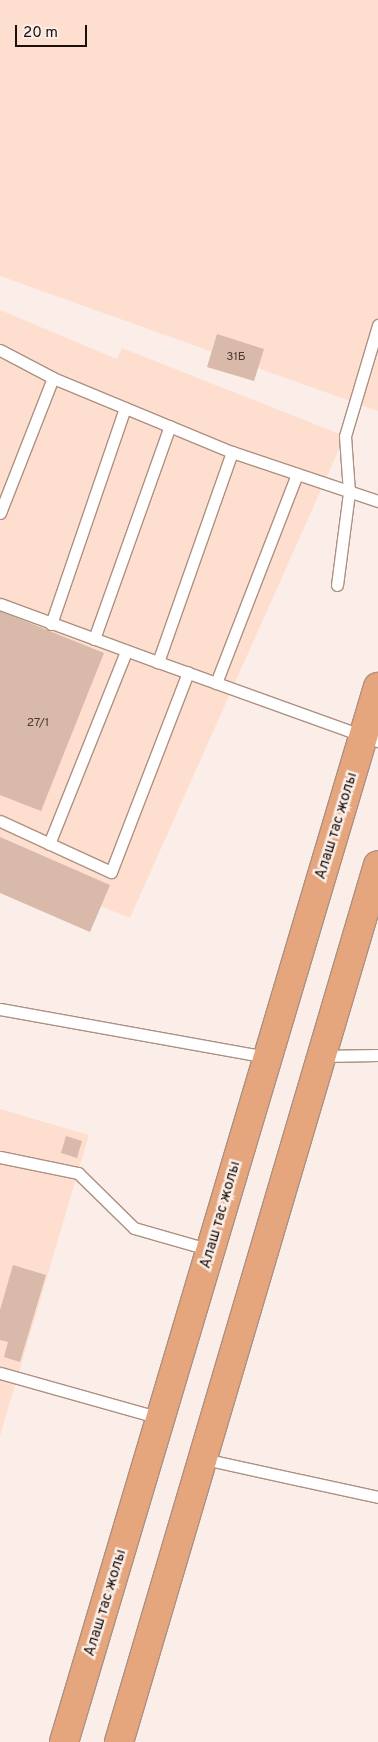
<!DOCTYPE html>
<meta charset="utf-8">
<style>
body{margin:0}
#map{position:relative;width:378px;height:1742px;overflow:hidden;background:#fbeee8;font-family:Overpass,sans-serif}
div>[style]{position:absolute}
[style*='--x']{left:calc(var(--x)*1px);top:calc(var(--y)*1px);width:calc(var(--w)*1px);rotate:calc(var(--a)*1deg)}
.built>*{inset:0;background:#fedfcf}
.building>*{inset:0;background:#d8b9aa}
.roads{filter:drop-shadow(1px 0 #ad9081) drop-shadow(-1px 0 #ad9081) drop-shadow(0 1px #ad9081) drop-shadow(0 -1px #ad9081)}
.lane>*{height:11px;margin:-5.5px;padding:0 5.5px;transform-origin:5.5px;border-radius:5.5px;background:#fff}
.primary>*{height:28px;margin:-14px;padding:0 14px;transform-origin:14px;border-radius:14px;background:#e6a67d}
span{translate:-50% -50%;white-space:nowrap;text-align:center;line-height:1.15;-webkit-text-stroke:5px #fbeee8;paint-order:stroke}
.number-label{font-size:12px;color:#4a3a33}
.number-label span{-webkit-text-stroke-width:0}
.street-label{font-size:15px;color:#1a100b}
.scale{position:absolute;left:15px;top:25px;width:72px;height:22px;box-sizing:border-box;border:2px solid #1a100b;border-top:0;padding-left:6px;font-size:15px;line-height:18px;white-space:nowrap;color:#1a100b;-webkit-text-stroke:4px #fbeee8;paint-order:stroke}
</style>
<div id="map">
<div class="built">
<i style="clip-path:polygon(0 0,378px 0,378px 411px,0 276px)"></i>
<i style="clip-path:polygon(0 310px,117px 359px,122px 348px,345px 436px,130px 918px,0 866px)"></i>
<i style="clip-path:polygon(0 1109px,89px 1135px,0 1436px)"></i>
</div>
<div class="building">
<i style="clip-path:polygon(217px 334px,264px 349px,254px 381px,207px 367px)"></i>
<i style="clip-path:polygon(0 611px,104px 653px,41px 811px,0 795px)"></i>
<i style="clip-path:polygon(0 837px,110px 885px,90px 932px,0 893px)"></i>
<i style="clip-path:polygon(66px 1136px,82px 1141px,77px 1158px,61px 1153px)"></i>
<i style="clip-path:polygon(13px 1265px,46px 1275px,20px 1362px,4px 1357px,8px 1342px,0 1340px,0 1310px)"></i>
</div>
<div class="roads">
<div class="lane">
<i style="--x:0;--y:350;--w:60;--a:27.8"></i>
<i style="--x:53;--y:378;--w:194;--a:22.5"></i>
<i style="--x:232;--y:452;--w:223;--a:109.4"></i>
<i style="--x:158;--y:662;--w:234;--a:19.8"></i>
<i style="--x:232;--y:452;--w:154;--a:18.6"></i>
<i style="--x:0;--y:513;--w:145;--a:-68.6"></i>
<i style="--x:337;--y:585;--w:94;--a:-82.6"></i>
<i style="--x:349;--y:492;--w:56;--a:-94.1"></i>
<i style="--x:345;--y:436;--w:116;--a:-73.4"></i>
<i style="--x:0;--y:604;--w:168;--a:20.2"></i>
<i style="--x:51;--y:624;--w:228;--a:-71.1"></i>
<i style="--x:94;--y:639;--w:226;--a:-70.4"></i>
<i style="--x:216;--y:683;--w:224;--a:-68.8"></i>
<i style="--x:0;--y:821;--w:122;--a:24.7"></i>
<i style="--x:111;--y:872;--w:214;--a:-68.9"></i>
<i style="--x:49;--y:844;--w:208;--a:-68.2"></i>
<i style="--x:0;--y:1009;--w:272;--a:10.2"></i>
<i style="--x:322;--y:1056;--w:56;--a:-1"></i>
<i style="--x:0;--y:1157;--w:80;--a:11.6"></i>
<i style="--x:78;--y:1173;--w:78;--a:44.5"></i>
<i style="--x:134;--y:1228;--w:80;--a:15.9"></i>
<i style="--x:0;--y:1373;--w:166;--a:15.7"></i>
<i style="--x:204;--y:1459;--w:178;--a:12.3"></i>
</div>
<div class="primary">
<i style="--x:64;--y:1742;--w:1101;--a:-73.43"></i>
<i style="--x:119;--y:1742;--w:914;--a:-73.55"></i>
</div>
</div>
<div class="number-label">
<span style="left:236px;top:358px">31Б</span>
<span style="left:38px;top:724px">27/1</span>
</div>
<div class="street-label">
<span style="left:337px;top:826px;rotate:-73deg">Алаш тас жолы</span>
<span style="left:221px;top:1215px;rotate:-74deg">Алаш тас жолы</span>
<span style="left:106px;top:1603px;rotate:-73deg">Алаш тас жолы</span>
</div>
<div class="scale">20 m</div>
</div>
